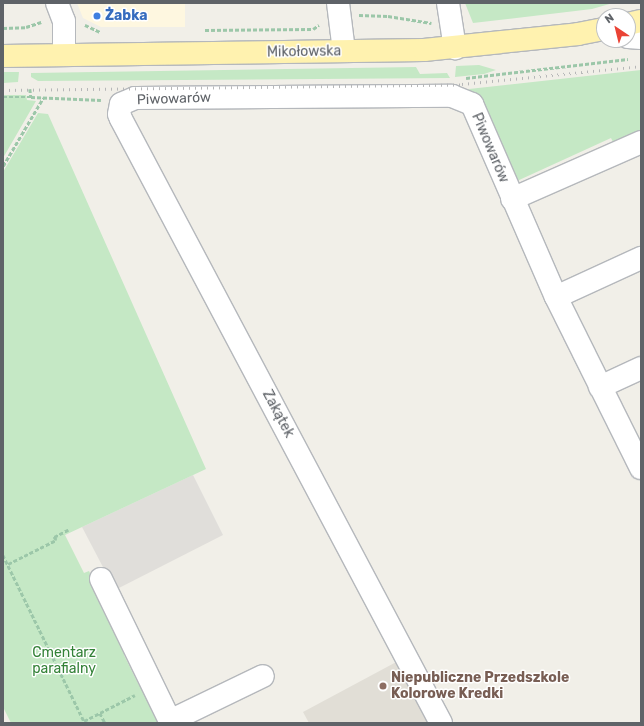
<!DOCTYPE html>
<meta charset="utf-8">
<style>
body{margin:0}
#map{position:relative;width:644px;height:726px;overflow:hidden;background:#f1efe8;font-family:Rubik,sans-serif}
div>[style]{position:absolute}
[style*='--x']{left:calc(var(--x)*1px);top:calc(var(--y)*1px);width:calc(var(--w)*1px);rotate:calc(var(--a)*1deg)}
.commercial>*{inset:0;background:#fef7e0}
.industrial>*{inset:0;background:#e0deda}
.education>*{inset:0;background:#e1ded6}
.green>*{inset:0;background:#c5e8c5}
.path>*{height:2.5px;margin-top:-1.25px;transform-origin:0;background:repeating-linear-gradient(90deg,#9cc7a9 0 4px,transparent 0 6px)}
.roads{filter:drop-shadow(1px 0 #b5b8bc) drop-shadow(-1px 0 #b5b8bc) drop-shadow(0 1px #b5b8bc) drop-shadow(0 -1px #b5b8bc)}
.minor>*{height:22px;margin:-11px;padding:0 11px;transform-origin:11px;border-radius:11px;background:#fff}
.major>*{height:22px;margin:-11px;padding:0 11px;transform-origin:11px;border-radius:11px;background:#fff2af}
.rail>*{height:3px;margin-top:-1.5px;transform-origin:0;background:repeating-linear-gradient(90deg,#b6b7b8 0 1px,transparent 0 6px)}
.dots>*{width:11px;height:11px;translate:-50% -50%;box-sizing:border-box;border:2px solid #fff;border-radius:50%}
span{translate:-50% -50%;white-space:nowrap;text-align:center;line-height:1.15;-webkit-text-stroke:3px #fff;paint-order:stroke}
.shop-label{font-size:14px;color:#366cbe;font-weight:700}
.left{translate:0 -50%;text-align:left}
.street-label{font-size:14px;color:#5f6368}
.park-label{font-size:14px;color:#348238}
.education-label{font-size:14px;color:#785e54;font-weight:700}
.frame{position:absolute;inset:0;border:4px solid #5f6368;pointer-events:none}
.north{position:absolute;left:596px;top:8px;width:40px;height:40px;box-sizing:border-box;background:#fff;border:1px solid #bfc1c3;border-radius:50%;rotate:325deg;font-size:11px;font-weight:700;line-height:16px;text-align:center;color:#5f6368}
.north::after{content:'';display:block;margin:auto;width:14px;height:18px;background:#ea4335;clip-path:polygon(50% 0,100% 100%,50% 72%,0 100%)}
</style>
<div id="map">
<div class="commercial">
<i style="clip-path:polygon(77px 3px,185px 3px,185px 27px,101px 27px,83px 18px)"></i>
</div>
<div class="industrial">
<i style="clip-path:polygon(193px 475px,223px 535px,115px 590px,82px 527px)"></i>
</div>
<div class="education">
<i style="clip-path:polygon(400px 660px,433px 723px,309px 723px,303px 712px)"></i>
</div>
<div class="green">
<i style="clip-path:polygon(465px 3px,613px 3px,592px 9px,473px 23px)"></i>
<i style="clip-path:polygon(479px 65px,496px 70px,484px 74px,455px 77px,456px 66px)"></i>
<i style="clip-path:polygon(416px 67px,420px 74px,447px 73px,450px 78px,38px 81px,31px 77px,31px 73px)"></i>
<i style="clip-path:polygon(641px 70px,641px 130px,613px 142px,611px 138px,517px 181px,469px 89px)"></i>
<i style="clip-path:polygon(3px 72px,19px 72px,18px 82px,3px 83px)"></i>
<i style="clip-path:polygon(3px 95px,26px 95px,27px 100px,36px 101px,3px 158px)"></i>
<i style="clip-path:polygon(38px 113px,48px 114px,206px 469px,65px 535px,84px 573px,89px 571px,129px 652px,124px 655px,139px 685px,144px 682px,165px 723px,11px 723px,3px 707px,3px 172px)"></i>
</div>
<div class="path">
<i style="--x:359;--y:15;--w:29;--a:2"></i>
<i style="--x:388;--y:16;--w:44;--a:9.2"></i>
<i style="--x:85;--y:25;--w:17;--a:25"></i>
<i style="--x:3;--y:28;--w:23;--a:-2"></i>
<i style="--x:26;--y:27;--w:16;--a:-18"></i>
<i style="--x:205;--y:30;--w:108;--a:-0.5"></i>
<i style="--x:313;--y:29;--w:7;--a:-34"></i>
<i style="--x:466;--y:78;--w:163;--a:-6.7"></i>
<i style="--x:30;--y:89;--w:8;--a:83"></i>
<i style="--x:31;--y:97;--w:70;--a:2.5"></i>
<i style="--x:3;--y:97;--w:28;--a:0"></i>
<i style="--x:3;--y:166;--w:79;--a:-59.5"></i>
<i style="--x:3;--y:555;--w:187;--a:64"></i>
<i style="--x:8;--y:564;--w:54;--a:-26.6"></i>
<i style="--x:56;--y:540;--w:4;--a:-124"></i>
<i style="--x:54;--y:537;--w:16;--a:-27"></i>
<i style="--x:100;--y:713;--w:11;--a:63"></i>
<i style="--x:84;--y:721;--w:57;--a:-27"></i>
</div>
<div class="roads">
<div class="minor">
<i style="--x:57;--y:3;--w:19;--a:69"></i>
<i style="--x:64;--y:21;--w:34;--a:90"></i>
<i style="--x:338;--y:3;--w:48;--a:82.9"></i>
<i style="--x:448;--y:3;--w:46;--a:81.2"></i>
<i style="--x:628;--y:37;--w:13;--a:4"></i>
<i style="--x:512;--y:199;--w:141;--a:-23.8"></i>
<i style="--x:556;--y:297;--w:94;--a:-24.6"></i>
<i style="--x:600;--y:387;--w:45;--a:-24.9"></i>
<i style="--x:101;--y:579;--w:160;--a:64.1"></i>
<i style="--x:170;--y:721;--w:103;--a:-25.8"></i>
<i style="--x:441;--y:723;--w:684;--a:-117.91"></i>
<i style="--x:121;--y:119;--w:5;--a:-112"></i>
<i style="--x:119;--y:114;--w:10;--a:-79"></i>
<i style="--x:121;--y:104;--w:15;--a:-23"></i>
<i style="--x:135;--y:98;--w:317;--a:-0.4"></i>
<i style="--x:452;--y:96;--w:22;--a:22"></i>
<i style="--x:472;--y:104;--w:210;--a:66.5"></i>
<i style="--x:556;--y:297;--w:191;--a:63.6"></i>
</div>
<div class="major">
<i style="--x:628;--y:24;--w:13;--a:-13"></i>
<i style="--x:3;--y:56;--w:421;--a:-0.8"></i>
<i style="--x:424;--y:50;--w:155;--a:-5.9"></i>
<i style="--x:578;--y:34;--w:26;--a:-11"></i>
</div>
</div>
<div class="rail">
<i style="--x:3;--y:90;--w:459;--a:-0.7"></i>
<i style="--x:462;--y:84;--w:180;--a:-5.7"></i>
</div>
<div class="dots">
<i style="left:97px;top:16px;background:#3f7fe0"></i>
<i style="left:383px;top:686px;background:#8d6e63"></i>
</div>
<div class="shop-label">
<span class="left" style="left:105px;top:16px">Żabka</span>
</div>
<div class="street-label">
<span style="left:304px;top:52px;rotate:-1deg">Mikołowska</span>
<span style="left:174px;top:99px;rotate:-2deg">Piwowarów</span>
<span style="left:490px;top:148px;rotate:67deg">Piwowarów</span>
<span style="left:278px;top:414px;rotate:62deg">Zakątek</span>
</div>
<div class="park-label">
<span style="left:64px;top:661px">Cmentarz<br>parafialny</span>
</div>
<div class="education-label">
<span class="left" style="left:391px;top:686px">Niepubliczne Przedszkole<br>Kolorowe Kredki</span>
</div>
<div class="frame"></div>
<div class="north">N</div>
</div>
